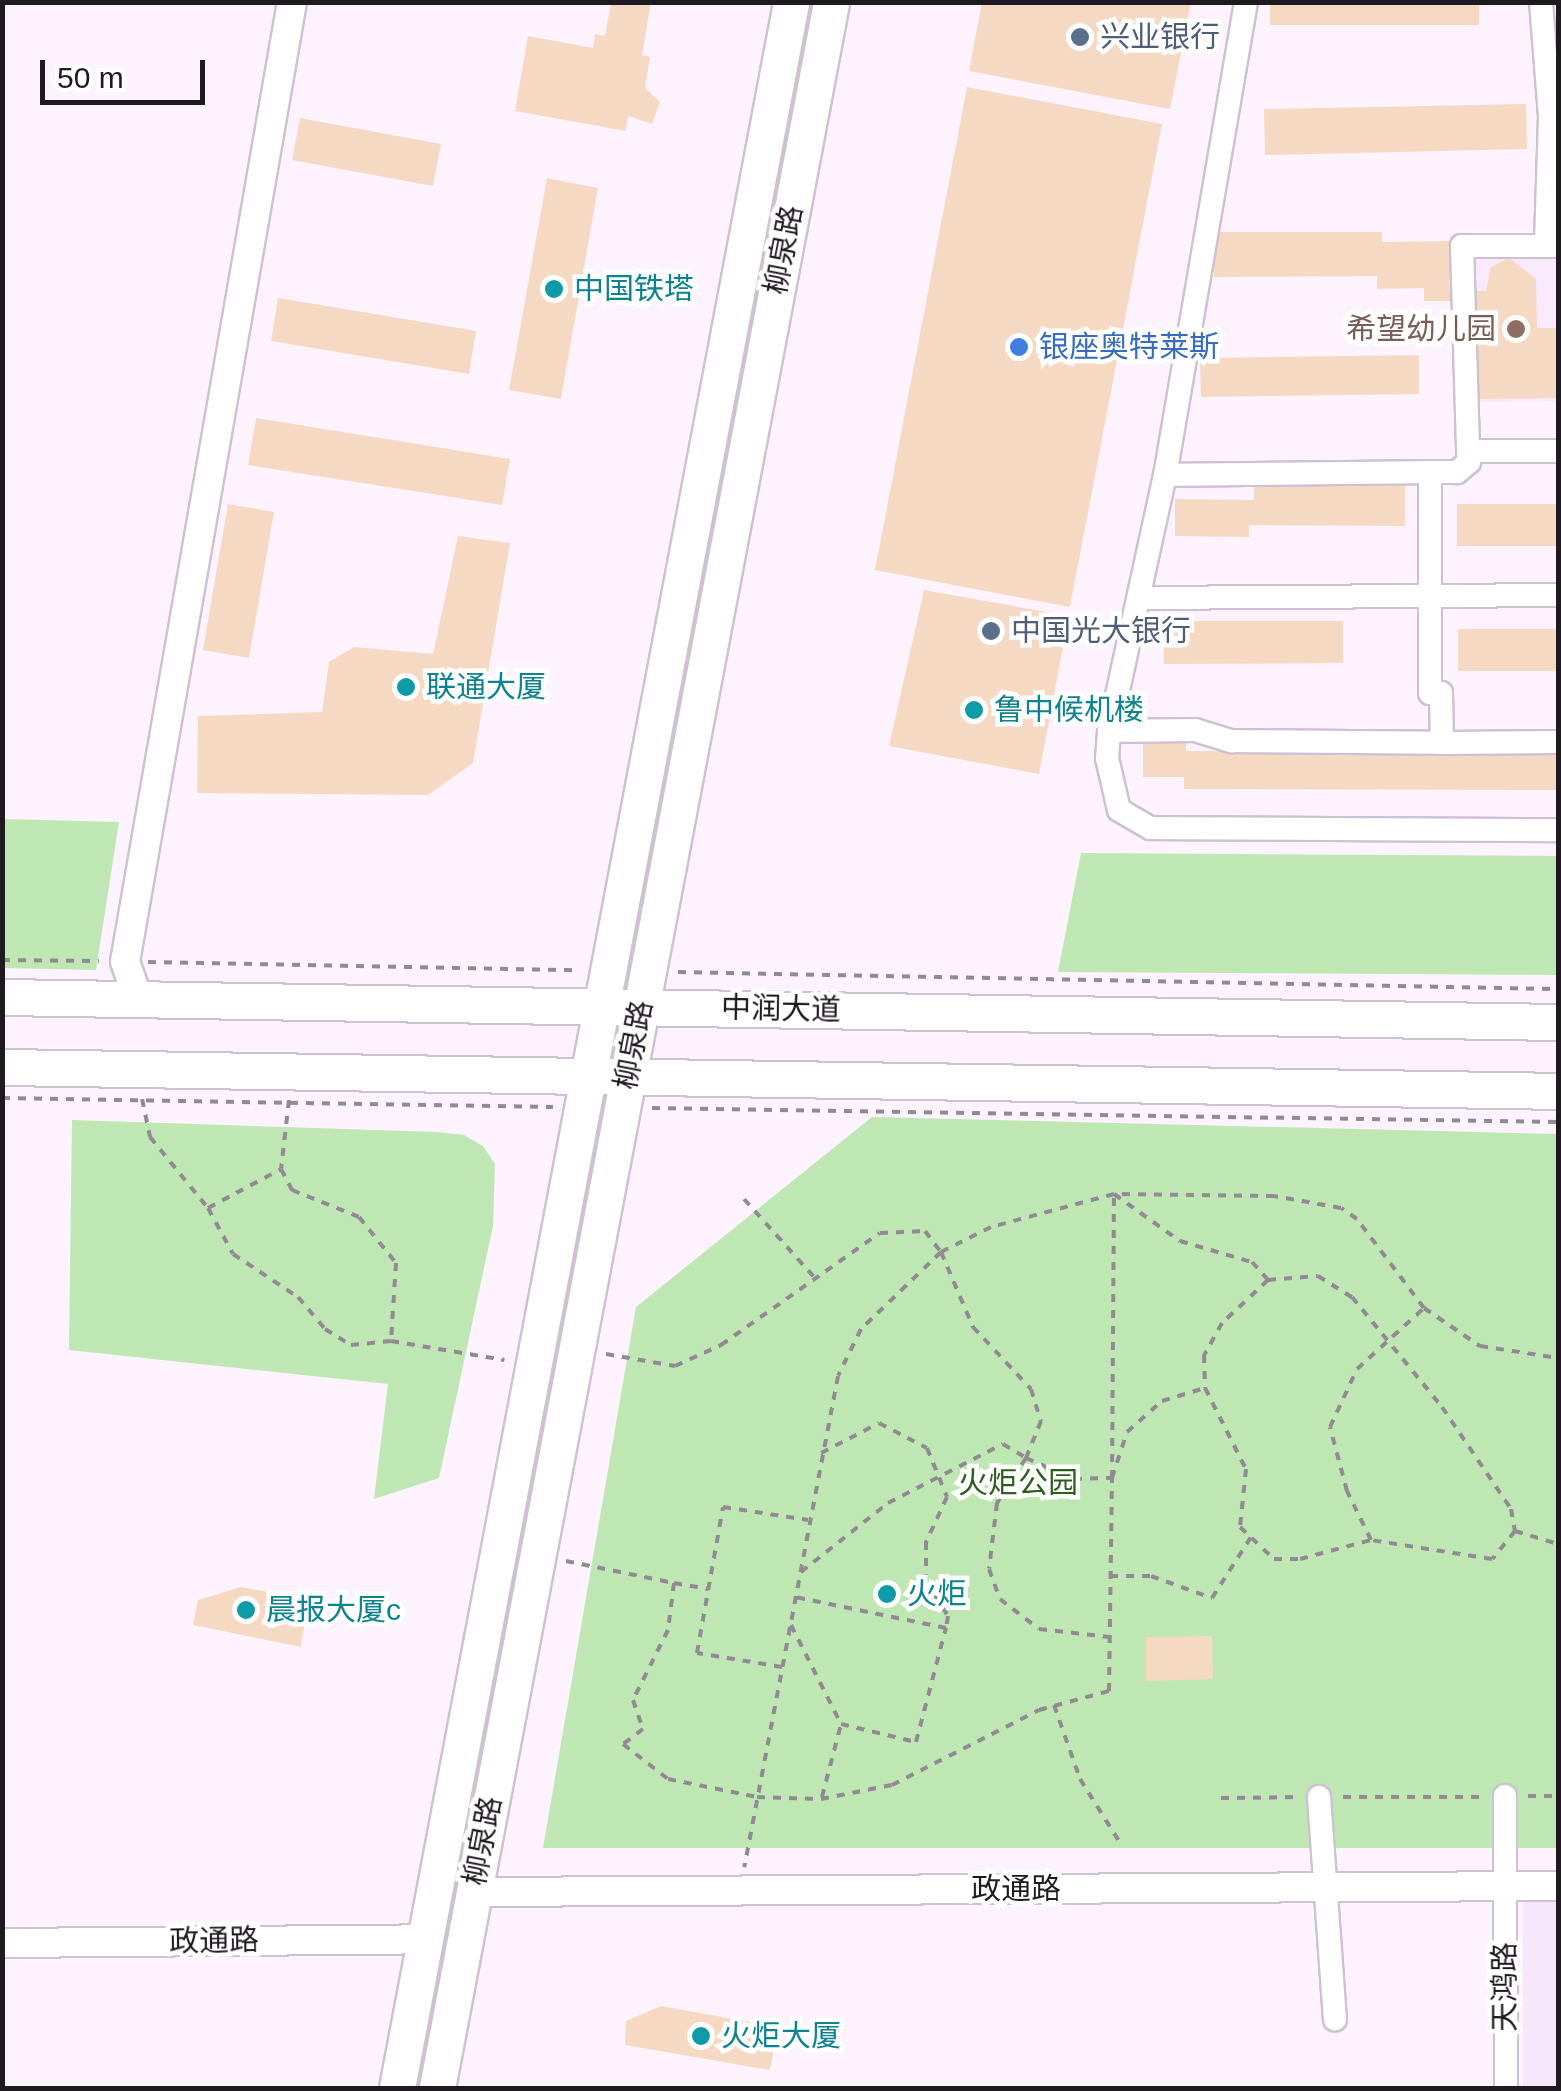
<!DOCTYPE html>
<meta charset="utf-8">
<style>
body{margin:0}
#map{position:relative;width:1561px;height:2091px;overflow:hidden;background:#fcf3fe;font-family:Helvetica,"Noto Sans SC",sans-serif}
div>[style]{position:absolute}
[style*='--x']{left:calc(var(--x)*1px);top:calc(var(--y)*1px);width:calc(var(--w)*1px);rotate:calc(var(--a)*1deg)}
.commercial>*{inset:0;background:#f6e7fa}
.built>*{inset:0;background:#f8e9fc}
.green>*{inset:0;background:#bfe7b3}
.building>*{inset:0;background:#f6d9c3}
.path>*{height:4px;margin-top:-2px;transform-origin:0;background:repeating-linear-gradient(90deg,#918a93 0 8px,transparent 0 16px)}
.roads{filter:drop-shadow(2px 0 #cec1d1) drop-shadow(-2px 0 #cec1d1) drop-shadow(0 2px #cec1d1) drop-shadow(0 -2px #cec1d1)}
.minor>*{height:22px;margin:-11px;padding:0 11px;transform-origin:11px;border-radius:11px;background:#fff}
.tertiary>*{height:28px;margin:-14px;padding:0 14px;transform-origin:14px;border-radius:14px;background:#fff}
.primary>*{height:35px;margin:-17.5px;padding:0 17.5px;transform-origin:17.5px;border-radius:17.5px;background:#fff}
.dots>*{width:28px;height:28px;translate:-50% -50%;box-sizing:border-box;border:5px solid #fff;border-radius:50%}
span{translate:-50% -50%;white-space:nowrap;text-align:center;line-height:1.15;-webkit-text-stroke:9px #fff;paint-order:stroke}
.service-label{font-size:30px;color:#4e5e75}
.left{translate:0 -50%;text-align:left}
.street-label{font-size:30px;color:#1f1a20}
.culture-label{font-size:30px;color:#0d838f}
.education-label{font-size:30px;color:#785e54}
.right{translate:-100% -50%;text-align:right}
.shop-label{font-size:30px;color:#366cbe}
.park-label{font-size:30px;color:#2c5e1c}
.frame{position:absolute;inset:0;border:5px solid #1f1a20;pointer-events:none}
.scale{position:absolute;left:40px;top:60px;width:165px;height:45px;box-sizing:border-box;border:5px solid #1f1a20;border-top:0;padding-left:12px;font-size:30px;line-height:35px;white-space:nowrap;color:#1f1a20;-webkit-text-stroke:8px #fff;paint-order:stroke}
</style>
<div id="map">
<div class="commercial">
<i style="clip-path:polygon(1523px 1902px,1558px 1902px,1558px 2088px,1523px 2088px)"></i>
</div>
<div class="built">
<i style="clip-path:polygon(1558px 256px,1558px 401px,1474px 402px,1473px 257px)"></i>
</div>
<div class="green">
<i style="clip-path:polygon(3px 819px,119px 822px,96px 970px,3px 968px)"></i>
<i style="clip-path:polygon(1081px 853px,1558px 856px,1558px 975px,1058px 972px)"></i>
<i style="clip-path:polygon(872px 1117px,1558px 1134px,1558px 1848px,543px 1848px,636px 1307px)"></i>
<i style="clip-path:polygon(72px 1120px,437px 1132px,464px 1135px,483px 1146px,495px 1164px,493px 1226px,439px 1478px,374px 1499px,388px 1384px,69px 1350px)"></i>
</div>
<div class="building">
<i style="clip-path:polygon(611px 2px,651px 2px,642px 55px,650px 57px,645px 88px,660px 102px,652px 124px,628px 116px,626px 131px,515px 111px,528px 36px,593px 48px,595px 34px,605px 36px)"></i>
<i style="clip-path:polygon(982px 2px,1191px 2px,1170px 109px,969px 71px)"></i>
<i style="clip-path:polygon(1270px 2px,1479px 2px,1479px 25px,1270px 25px)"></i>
<i style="clip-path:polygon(967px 87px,1162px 124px,1070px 607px,875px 570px)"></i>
<i style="clip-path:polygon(1526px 104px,1527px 149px,1265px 155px,1264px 109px)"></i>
<i style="clip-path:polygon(300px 118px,441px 144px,433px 186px,292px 160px)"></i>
<i style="clip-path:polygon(547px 178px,598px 188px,561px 399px,509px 390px)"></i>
<i style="clip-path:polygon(1214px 232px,1382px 232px,1382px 242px,1451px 241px,1451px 301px,1424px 301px,1424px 288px,1377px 289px,1377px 276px,1214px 277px)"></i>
<i style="clip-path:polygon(1509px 258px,1536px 279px,1537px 328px,1558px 328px,1558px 398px,1477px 399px,1476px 291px,1486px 291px,1491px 267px)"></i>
<i style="clip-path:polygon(278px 298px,476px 331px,469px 374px,271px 341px)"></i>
<i style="clip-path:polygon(1419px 355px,1419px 394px,1201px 397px,1200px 358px)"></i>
<i style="clip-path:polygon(256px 418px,510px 459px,502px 505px,248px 465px)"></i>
<i style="clip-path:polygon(1254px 484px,1405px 486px,1405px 526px,1249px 525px,1249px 537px,1175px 536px,1175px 499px,1254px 500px)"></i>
<i style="clip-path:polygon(228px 504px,274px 512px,249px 658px,203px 650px)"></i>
<i style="clip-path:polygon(1457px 504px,1558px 504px,1558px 546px,1457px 546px)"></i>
<i style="clip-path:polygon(458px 536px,510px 543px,473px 763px,428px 795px,197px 793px,198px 716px,322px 712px,329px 662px,354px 647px,433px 654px)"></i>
<i style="clip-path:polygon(924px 590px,1069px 616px,1039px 774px,889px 746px)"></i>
<i style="clip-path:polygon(1164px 621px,1343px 621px,1343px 663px,1164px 664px)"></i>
<i style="clip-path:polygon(1458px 629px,1558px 629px,1558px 671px,1458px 671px)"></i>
<i style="clip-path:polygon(1143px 741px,1186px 741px,1186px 751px,1558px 752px,1558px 790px,1184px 789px,1184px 777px,1143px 777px)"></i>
<i style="clip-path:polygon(241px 1587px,285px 1595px,305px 1621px,301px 1647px,193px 1625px,198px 1600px)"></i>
<i style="clip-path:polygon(1212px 1636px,1213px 1679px,1146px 1681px,1146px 1637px)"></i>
<i style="clip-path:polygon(661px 2006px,778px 2027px,770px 2070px,625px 2045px,626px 2021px)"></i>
</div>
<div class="path">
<i style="--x:2;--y:960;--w:97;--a:0.6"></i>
<i style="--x:148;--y:962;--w:431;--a:1.1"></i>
<i style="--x:678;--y:972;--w:880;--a:1.11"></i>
<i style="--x:2;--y:1098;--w:551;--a:0.94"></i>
<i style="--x:142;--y:1099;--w:39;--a:78"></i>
<i style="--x:150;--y:1137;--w:92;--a:50.8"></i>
<i style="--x:208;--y:1208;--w:52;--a:61.5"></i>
<i style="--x:233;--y:1254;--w:78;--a:33.5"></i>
<i style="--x:298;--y:1297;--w:42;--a:49.8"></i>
<i style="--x:325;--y:1329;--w:31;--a:32"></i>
<i style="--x:351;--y:1345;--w:40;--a:-5.7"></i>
<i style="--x:391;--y:1341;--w:115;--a:9.5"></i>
<i style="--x:289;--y:1100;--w:69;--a:96.6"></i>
<i style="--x:281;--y:1169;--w:24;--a:62"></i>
<i style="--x:292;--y:1190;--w:72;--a:21.9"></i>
<i style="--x:359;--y:1217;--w:59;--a:51.2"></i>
<i style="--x:396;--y:1263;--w:78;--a:93.7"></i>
<i style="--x:652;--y:1108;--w:906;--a:0.89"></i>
<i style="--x:744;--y:1199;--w:105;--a:48.1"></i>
<i style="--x:208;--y:1208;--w:83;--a:-28.1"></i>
<i style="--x:1268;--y:1280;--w:50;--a:-4.6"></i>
<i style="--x:1318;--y:1276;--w:40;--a:32"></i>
<i style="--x:1352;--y:1297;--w:142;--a:50.7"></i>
<i style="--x:1442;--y:1407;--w:123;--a:55.9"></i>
<i style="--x:1511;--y:1509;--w:22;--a:80"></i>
<i style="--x:1515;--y:1531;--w:36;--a:129"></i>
<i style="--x:1492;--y:1559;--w:122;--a:-171.1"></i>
<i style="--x:1424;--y:1308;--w:68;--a:34.2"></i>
<i style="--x:1480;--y:1346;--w:79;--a:8.7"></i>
<i style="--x:606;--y:1354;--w:70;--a:9.9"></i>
<i style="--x:675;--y:1366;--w:51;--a:-24.5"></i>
<i style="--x:721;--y:1345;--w:194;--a:-35.2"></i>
<i style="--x:880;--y:1233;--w:45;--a:-2.5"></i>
<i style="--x:925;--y:1231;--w:26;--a:53"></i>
<i style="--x:941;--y:1252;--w:111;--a:136.1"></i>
<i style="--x:861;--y:1329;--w:52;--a:116.1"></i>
<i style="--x:838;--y:1376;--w:500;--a:100.8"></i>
<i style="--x:821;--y:1453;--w:65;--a:-27.3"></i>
<i style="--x:879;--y:1423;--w:54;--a:27.5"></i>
<i style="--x:927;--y:1448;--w:53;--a:67.8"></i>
<i style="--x:947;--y:1497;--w:50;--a:115"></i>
<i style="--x:926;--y:1542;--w:38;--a:90"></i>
<i style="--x:926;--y:1580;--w:42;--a:58.6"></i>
<i style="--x:948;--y:1616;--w:12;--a:99"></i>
<i style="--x:1515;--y:1531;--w:45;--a:16.8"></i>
<i style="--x:566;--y:1561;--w:110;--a:11.5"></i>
<i style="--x:674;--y:1583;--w:47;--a:97.3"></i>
<i style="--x:668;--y:1630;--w:78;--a:116.6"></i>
<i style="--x:633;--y:1700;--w:31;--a:71"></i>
<i style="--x:643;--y:1729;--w:25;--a:143"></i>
<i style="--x:623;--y:1744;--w:57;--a:37.9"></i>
<i style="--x:668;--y:1779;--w:91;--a:11.4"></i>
<i style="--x:757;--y:1797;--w:64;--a:1.8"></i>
<i style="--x:821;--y:1799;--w:72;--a:-11.2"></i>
<i style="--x:892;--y:1785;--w:165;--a:-27"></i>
<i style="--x:1039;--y:1710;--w:73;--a:-15.2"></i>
<i style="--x:1109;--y:1691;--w:213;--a:-89.2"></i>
<i style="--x:1112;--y:1478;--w:284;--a:-89.6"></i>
<i style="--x:1114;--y:1194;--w:127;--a:165"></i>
<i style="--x:991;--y:1227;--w:56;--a:153.4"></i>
<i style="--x:941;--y:1252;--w:82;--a:66.9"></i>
<i style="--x:973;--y:1327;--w:85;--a:46.9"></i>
<i style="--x:1031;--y:1389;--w:34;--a:73"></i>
<i style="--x:1041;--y:1421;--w:40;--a:112"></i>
<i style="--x:1026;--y:1458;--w:52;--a:23.6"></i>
<i style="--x:1074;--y:1479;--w:38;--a:-2"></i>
<i style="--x:1112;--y:1478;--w:48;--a:-71.9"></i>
<i style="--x:1127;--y:1432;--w:47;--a:-41.5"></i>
<i style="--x:1162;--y:1401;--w:45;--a:-16.8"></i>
<i style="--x:1205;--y:1388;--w:91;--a:63.2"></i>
<i style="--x:1246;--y:1469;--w:58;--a:95.9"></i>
<i style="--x:1240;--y:1527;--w:47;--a:43.3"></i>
<i style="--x:1274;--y:1559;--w:26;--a:0"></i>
<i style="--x:1300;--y:1559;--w:73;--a:-15"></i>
<i style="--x:1371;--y:1540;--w:55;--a:-116.1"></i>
<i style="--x:1347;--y:1491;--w:66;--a:-104.9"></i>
<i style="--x:1330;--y:1427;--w:64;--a:-65"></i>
<i style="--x:1357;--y:1369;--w:91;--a:-42.3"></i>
<i style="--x:1424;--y:1308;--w:111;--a:-127"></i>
<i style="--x:1357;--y:1219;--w:19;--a:-145"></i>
<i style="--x:1341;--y:1208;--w:68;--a:-169.8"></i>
<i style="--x:1274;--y:1196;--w:160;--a:-179.3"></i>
<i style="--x:1114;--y:1194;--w:81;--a:35.5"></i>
<i style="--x:1180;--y:1241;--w:75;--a:16.3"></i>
<i style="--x:1252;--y:1262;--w:24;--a:48"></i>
<i style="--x:1268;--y:1280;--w:63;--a:136.9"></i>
<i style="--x:1222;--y:1323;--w:37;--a:119"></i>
<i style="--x:1204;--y:1355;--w:33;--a:88"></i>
<i style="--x:801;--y:1572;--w:111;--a:-38.4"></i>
<i style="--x:888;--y:1503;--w:129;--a:-27.2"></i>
<i style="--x:1003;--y:1444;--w:27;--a:31"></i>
<i style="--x:1026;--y:1458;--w:54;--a:122.8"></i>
<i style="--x:997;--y:1503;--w:66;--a:96.9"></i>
<i style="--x:989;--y:1569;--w:32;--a:70"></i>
<i style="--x:1000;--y:1599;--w:49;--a:37.6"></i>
<i style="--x:1039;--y:1629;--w:71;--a:6.4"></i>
<i style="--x:1110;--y:1576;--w:41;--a:0"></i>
<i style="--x:1151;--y:1576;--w:65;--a:19.8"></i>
<i style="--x:1212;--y:1598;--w:72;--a:-57.4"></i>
<i style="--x:674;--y:1583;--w:35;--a:10"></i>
<i style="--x:791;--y:1625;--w:111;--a:63.2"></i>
<i style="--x:841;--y:1724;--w:77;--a:13.5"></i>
<i style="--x:916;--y:1742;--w:118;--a:-75.3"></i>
<i style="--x:946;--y:1628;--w:154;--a:-168.4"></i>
<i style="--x:782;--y:1667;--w:86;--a:-170.6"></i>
<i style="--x:697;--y:1653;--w:148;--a:-79.9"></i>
<i style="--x:723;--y:1507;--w:86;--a:8.7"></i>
<i style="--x:1054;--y:1705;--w:78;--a:70.6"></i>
<i style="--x:1080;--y:1779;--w:79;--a:57.9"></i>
<i style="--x:1528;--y:1796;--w:30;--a:0"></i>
<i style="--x:822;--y:1797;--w:75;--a:-75.4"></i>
<i style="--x:1343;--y:1797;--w:141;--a:0"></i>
<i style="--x:1221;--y:1798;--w:78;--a:-0.7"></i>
</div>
<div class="roads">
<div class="minor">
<i style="--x:1246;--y:2;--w:480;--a:99.7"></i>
<i style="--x:1165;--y:475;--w:262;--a:102.3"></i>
<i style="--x:1109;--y:731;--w:27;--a:94"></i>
<i style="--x:1107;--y:758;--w:53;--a:77"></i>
<i style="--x:1119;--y:810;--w:36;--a:30"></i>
<i style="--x:1150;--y:828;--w:408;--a:0.3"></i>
<i style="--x:1541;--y:2;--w:114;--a:85.5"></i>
<i style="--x:1550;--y:116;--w:130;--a:91.8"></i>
<i style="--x:1546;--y:246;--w:12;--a:0"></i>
<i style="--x:1546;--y:246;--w:84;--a:180"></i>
<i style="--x:1462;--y:246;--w:205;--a:88.3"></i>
<i style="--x:1468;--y:451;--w:90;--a:0"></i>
<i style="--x:1468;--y:451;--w:11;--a:85"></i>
<i style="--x:1469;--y:462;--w:16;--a:140"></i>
<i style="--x:1457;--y:472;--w:27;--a:180"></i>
<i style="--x:1430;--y:472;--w:221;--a:90"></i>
<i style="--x:1430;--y:693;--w:11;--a:0"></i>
<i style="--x:1441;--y:693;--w:50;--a:88.9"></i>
<i style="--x:1442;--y:743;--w:116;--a:-0.5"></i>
<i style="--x:1165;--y:475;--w:265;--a:-0.6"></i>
<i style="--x:1139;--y:598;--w:419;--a:-0.4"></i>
<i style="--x:1109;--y:731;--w:86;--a:-0.7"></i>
<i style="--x:1195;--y:730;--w:39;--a:17"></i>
<i style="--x:1232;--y:741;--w:210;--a:0.5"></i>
<i style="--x:1505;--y:1796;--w:292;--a:89.8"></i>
<i style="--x:1319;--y:1797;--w:223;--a:85.9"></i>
</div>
<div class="tertiary">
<i style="--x:138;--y:999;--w:39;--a:-109"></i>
<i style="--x:125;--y:962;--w:974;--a:-80.13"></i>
<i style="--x:474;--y:1892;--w:1084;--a:-0.32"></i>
<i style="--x:2;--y:1943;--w:423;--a:-0.5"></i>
</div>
<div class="primary">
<i style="--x:2;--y:997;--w:1556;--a:0.92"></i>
<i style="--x:2;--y:1067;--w:1556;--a:0.88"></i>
<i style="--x:397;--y:2088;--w:2123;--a:-79.3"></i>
<i style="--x:437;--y:2088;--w:2123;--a:-79.3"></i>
</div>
</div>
<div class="dots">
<i style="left:1080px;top:37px;background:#5c6f8a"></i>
<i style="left:554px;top:289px;background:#0f9aa8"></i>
<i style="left:1516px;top:329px;background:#8d6e63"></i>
<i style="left:1019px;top:347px;background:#3f7fe0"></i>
<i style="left:991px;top:631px;background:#5c6f8a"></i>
<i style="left:406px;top:687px;background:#0f9aa8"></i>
<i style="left:974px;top:710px;background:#0f9aa8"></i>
<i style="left:887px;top:1594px;background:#0f9aa8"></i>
<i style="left:246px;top:1610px;background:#0f9aa8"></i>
<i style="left:701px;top:2036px;background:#0f9aa8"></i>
</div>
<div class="service-label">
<span class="left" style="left:1100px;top:37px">兴业银行</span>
<span class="left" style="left:1011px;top:631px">中国光大银行</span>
</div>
<div class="street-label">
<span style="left:784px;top:250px;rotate:-79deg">柳泉路</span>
<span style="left:781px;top:1009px;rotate:1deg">中润大道</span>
<span style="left:634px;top:1045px;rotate:-79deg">柳泉路</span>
<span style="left:483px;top:1841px;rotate:-79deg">柳泉路</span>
<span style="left:1016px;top:1889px">政通路</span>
<span style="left:214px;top:1941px;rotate:-1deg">政通路</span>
<span style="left:1505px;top:1987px;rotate:-90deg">天鸿路</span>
</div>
<div class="culture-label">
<span class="left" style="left:574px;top:289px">中国铁塔</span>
<span class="left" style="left:426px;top:687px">联通大厦</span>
<span class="left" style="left:994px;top:710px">鲁中候机楼</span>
<span class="left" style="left:907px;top:1594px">火炬</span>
<span class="left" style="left:266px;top:1610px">晨报大厦c</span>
<span class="left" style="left:721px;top:2036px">火炬大厦</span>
</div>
<div class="education-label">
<span class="right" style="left:1496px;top:329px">希望幼儿园</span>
</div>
<div class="shop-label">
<span class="left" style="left:1039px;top:347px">银座奥特莱斯</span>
</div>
<div class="park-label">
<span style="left:1018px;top:1483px">火炬公园</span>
</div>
<div class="frame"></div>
<div class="scale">50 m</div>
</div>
